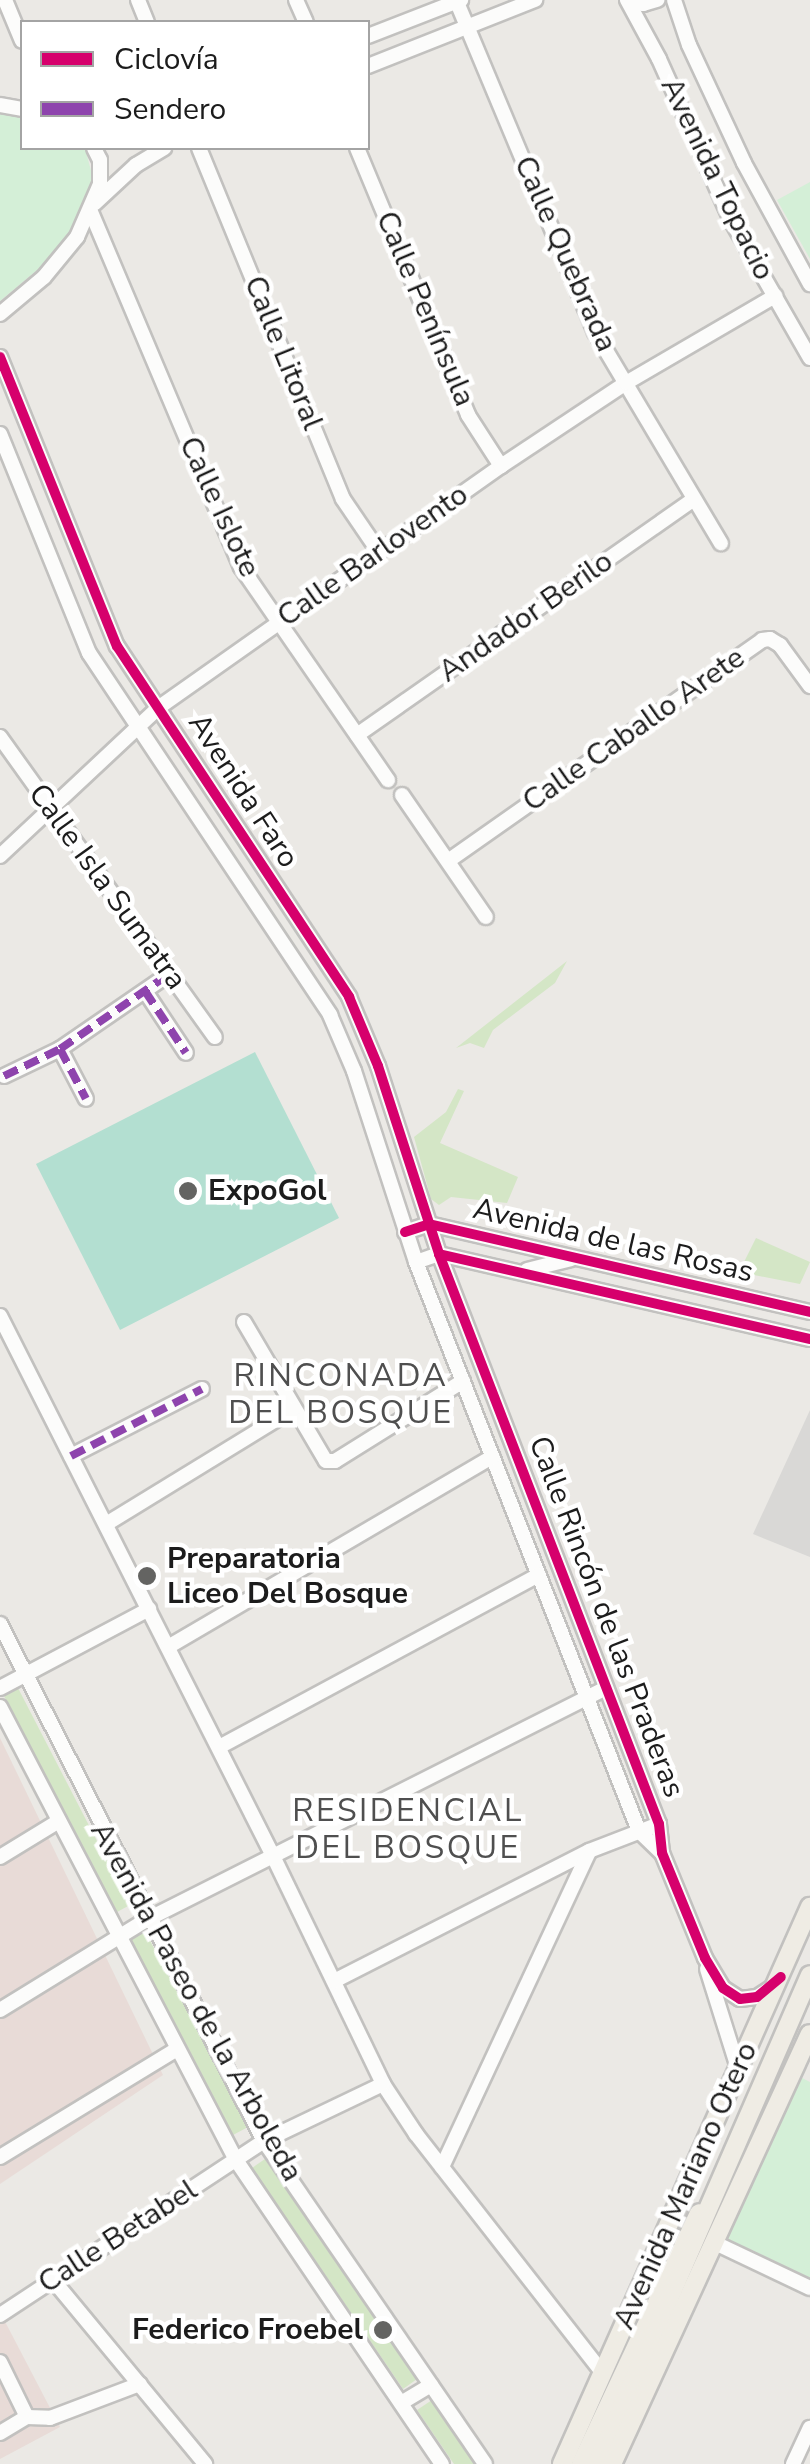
<!DOCTYPE html>
<meta charset="utf-8">
<style>
body{margin:0}
#map{position:relative;width:810px;height:2464px;overflow:hidden;background:#ebe9e5;font-family:"Nunito Sans",sans-serif}
div>[style]{position:absolute}
[style*='--x']{left:calc(var(--x)*1px);top:calc(var(--y)*1px);width:calc(var(--w)*1px);rotate:calc(var(--a)*1deg)}
.commercial>*{inset:0;background:#e8dbd7}
.religious>*{inset:0;background:#d9d8d6}
.grass>*{inset:0;background:#d4e6c6}
.park>*{inset:0;background:#d4efd7}
.pitch>*{inset:0;background:#b3dfd1}
.roads{filter:drop-shadow(2px 0 #c2c1bf) drop-shadow(-2px 0 #c2c1bf) drop-shadow(0 2px #c2c1bf) drop-shadow(0 -2px #c2c1bf)}
.minor>*{height:14px;margin:-7px;padding:0 7px;transform-origin:7px;border-radius:7px;background:#fcfcfb}
.major>*{height:18px;margin:-9px;padding:0 9px;transform-origin:9px;border-radius:9px;background:#efece4}
.quiet>*{height:8px;margin-top:-4px;transform-origin:0;background:repeating-linear-gradient(90deg,#8e44ad 0 15px,transparent 0 23px)}
.cycleway>*{height:10px;margin:-5px;padding:0 5px;transform-origin:5px;border-radius:5px;background:#d6006c}
.dots>*{width:28px;height:28px;translate:-50% -50%;box-sizing:border-box;border:5px solid #fff;border-radius:50%}
span{translate:-50% -50%;white-space:nowrap;text-align:center;line-height:1.15;-webkit-text-stroke:9px #fff;paint-order:stroke}
.street-label{font-size:30px;color:#1c1c1c}
.poi-label{font-size:30px;color:#1c1c1c;font-weight:700}
.left{translate:0 -50%;text-align:left}
.right{translate:-100% -50%;text-align:right}
.neighbourhood-label{font-size:32px;color:#4f4f4f;letter-spacing:2.5px}
.legend{position:absolute;left:20px;top:20px;width:350px;height:130px;box-sizing:border-box;background:#fff;border:2px solid #a4a4a4;margin:0;padding:12px 18px;list-style:none;font-size:30px;color:#1c1c1c}
.legend li{display:flex;align-items:center;gap:20px;height:50px}
.legend b{width:50px;border:2px solid #a4a4a4}
</style>
<div id="map">
<div class="commercial">
<i style="clip-path:polygon(0 1738px,163px 2075px,0 2184px)"></i>
<i style="clip-path:polygon(0 2312px,60px 2427px,0 2459px)"></i>
</div>
<div class="religious">
<i style="clip-path:polygon(810px 1410px,810px 1557px,753px 1534px)"></i>
</div>
<div class="grass">
<i style="clip-path:polygon(567px 961px,555px 983px,493px 1030px,484px 1048px,470px 1043px,456px 1048px)"></i>
<i style="clip-path:polygon(458px 1089px,464px 1091px,440px 1143px,518px 1177px,507px 1203px,451px 1197px,439px 1205px,431px 1199px,414px 1137px,446px 1112px)"></i>
<i style="clip-path:polygon(756px 1238px,810px 1262px,800px 1284px,739px 1272px)"></i>
<i style="clip-path:polygon(18px 1688px,130px 1905px,117px 1912px,4px 1696px)"></i>
<i style="clip-path:polygon(145px 1931px,248px 2127px,233px 2135px,131px 1939px)"></i>
<i style="clip-path:polygon(265px 2159px,417px 2379px,403px 2389px,252px 2168px)"></i>
<i style="clip-path:polygon(432px 2400px,475px 2464px,454px 2464px,417px 2410px)"></i>
</div>
<div class="park">
<i style="clip-path:polygon(0 114px,22px 117px,22px 148px,85px 148px,94px 182px,73px 231px,48px 261px,0 301px)"></i>
<i style="clip-path:polygon(810px 182px,810px 259px,777px 200px)"></i>
<i style="clip-path:polygon(796px 2075px,810px 2082px,810px 2278px,725px 2238px)"></i>
</div>
<div class="pitch">
<i style="clip-path:polygon(255px 1052px,339px 1218px,120px 1330px,36px 1164px)"></i>
</div>
<div class="roads">
<div class="minor">
<i style="--x:5;--y:0;--w:44;--a:67.5"></i>
<i style="--x:138;--y:0;--w:24;--a:68"></i>
<i style="--x:296;--y:0;--w:24;--a:66"></i>
<i style="--x:456;--y:0;--w:360;--a:67.3"></i>
<i style="--x:595;--y:332;--w:246;--a:59.2"></i>
<i style="--x:627;--y:0;--w:67;--a:61.5"></i>
<i style="--x:659;--y:59;--w:176;--a:65.9"></i>
<i style="--x:731;--y:220;--w:159;--a:60.2"></i>
<i style="--x:631;--y:0;--w:13;--a:18"></i>
<i style="--x:643;--y:4;--w:15;--a:-16"></i>
<i style="--x:674;--y:0;--w:47;--a:71.6"></i>
<i style="--x:689;--y:45;--w:130;--a:65"></i>
<i style="--x:744;--y:163;--w:138;--a:61.4"></i>
<i style="--x:368;--y:36;--w:100;--a:-21.2"></i>
<i style="--x:368;--y:66;--w:180;--a:-21.6"></i>
<i style="--x:0;--y:105;--w:22;--a:10"></i>
<i style="--x:199;--y:148;--w:379;--a:67.7"></i>
<i style="--x:343;--y:499;--w:64;--a:55.8"></i>
<i style="--x:357;--y:148;--w:289;--a:67.4"></i>
<i style="--x:468;--y:415;--w:61;--a:57.1"></i>
<i style="--x:95;--y:203;--w:56;--a:-42.8"></i>
<i style="--x:136;--y:165;--w:33;--a:-31"></i>
<i style="--x:91;--y:212;--w:385;--a:67.1"></i>
<i style="--x:241;--y:567;--w:259;--a:55.4"></i>
<i style="--x:0;--y:314;--w:57;--a:-40.1"></i>
<i style="--x:44;--y:277;--w:52;--a:-50.5"></i>
<i style="--x:77;--y:237;--w:58;--a:-66.5"></i>
<i style="--x:100;--y:184;--w:24;--a:-90"></i>
<i style="--x:100;--y:160;--w:13;--a:-117"></i>
<i style="--x:0;--y:357;--w:312;--a:68"></i>
<i style="--x:117;--y:646;--w:421;--a:56.5"></i>
<i style="--x:349;--y:997;--w:75;--a:67.2"></i>
<i style="--x:378;--y:1066;--w:198;--a:72"></i>
<i style="--x:439;--y:1254;--w:611;--a:68.9"></i>
<i style="--x:659;--y:1824;--w:29;--a:84"></i>
<i style="--x:662;--y:1853;--w:113;--a:67.7"></i>
<i style="--x:705;--y:1958;--w:35;--a:59"></i>
<i style="--x:723;--y:1988;--w:20;--a:33"></i>
<i style="--x:740;--y:1999;--w:17;--a:-7"></i>
<i style="--x:757;--y:1997;--w:20;--a:-33"></i>
<i style="--x:0;--y:434;--w:236;--a:67.9"></i>
<i style="--x:89;--y:653;--w:435;--a:56.3"></i>
<i style="--x:330;--y:1015;--w:61;--a:66.8"></i>
<i style="--x:354;--y:1071;--w:201;--a:72"></i>
<i style="--x:416;--y:1262;--w:611;--a:68.6"></i>
<i style="--x:639;--y:1831;--w:32;--a:44"></i>
<i style="--x:357;--y:735;--w:411;--a:-35"></i>
<i style="--x:0;--y:737;--w:369;--a:54.4"></i>
<i style="--x:402;--y:795;--w:148;--a:55.5"></i>
<i style="--x:0;--y:856;--w:216;--a:-43.1"></i>
<i style="--x:158;--y:708;--w:420;--a:-35.2"></i>
<i style="--x:501;--y:466;--w:150;--a:-33.6"></i>
<i style="--x:626;--y:383;--w:173;--a:-30.3"></i>
<i style="--x:448;--y:861;--w:384;--a:-35.1"></i>
<i style="--x:762;--y:640;--w:8;--a:-7"></i>
<i style="--x:770;--y:639;--w:12;--a:31"></i>
<i style="--x:780;--y:645;--w:51;--a:53.8"></i>
<i style="--x:145;--y:991;--w:74;--a:56.5"></i>
<i style="--x:60;--y:1049;--w:56;--a:62.5"></i>
<i style="--x:4;--y:1076;--w:62;--a:-25.7"></i>
<i style="--x:60;--y:1049;--w:132;--a:-34.5"></i>
<i style="--x:405;--y:1232;--w:25;--a:-18"></i>
<i style="--x:429;--y:1224;--w:391;--a:13"></i>
<i style="--x:416;--y:1262;--w:24;--a:-19"></i>
<i style="--x:439;--y:1254;--w:381;--a:12.9"></i>
<i style="--x:527;--y:1270;--w:45;--a:-14"></i>
<i style="--x:0;--y:1316;--w:605;--a:63.18"></i>
<i style="--x:273;--y:1856;--w:253;--a:64.2"></i>
<i style="--x:383;--y:2084;--w:60;--a:56.6"></i>
<i style="--x:416;--y:2134;--w:303;--a:52"></i>
<i style="--x:244;--y:1322;--w:161;--a:59.5"></i>
<i style="--x:326;--y:1461;--w:9;--a:0"></i>
<i style="--x:335;--y:1461;--w:151;--a:-32"></i>
<i style="--x:71;--y:1456;--w:147;--a:-27.1"></i>
<i style="--x:106;--y:1524;--w:220;--a:-31.5"></i>
<i style="--x:0;--y:1624;--w:581;--a:62.95"></i>
<i style="--x:264;--y:2141;--w:391;--a:55.6"></i>
<i style="--x:168;--y:1647;--w:376;--a:-30.4"></i>
<i style="--x:0;--y:1688;--w:169;--a:-27.9"></i>
<i style="--x:0;--y:1707;--w:511;--a:62.48"></i>
<i style="--x:236;--y:2160;--w:367;--a:55.9"></i>
<i style="--x:219;--y:1747;--w:363;--a:-28.3"></i>
<i style="--x:0;--y:1857;--w:69;--a:-31.4"></i>
<i style="--x:707;--y:1969;--w:104;--a:72.6"></i>
<i style="--x:334;--y:1981;--w:286;--a:-27"></i>
<i style="--x:589;--y:1851;--w:75;--a:-21.1"></i>
<i style="--x:0;--y:2010;--w:174;--a:-31.6"></i>
<i style="--x:148;--y:1919;--w:513;--a:-26.76"></i>
<i style="--x:0;--y:2157;--w:207;--a:-31.4"></i>
<i style="--x:442;--y:2167;--w:348;--a:-65"></i>
<i style="--x:713;--y:2242;--w:107;--a:25.4"></i>
<i style="--x:53;--y:2280;--w:239;--a:50.4"></i>
<i style="--x:0;--y:2315;--w:316;--a:-33.4"></i>
<i style="--x:264;--y:2141;--w:132;--a:-25.6"></i>
<i style="--x:0;--y:2362;--w:61;--a:63.9"></i>
<i style="--x:401;--y:2403;--w:35;--a:-31"></i>
<i style="--x:0;--y:2433;--w:31;--a:-31"></i>
<i style="--x:27;--y:2417;--w:23;--a:2"></i>
<i style="--x:50;--y:2418;--w:96;--a:-20.7"></i>
<i style="--x:793;--y:2464;--w:40;--a:-65"></i>
</div>
<div class="major">
<i style="--x:562;--y:2464;--w:610;--a:-66"></i>
<i style="--x:581;--y:2464;--w:277;--a:-64.8"></i>
<i style="--x:597;--y:2464;--w:533;--a:-66.46"></i>
<i style="--x:612;--y:2464;--w:473;--a:-65.3"></i>
</div>
</div>
<div class="quiet">
<i style="--x:145;--y:991;--w:74;--a:56.5"></i>
<i style="--x:60;--y:1049;--w:56;--a:62.5"></i>
<i style="--x:4;--y:1076;--w:62;--a:-25.7"></i>
<i style="--x:60;--y:1049;--w:132;--a:-34.5"></i>
<i style="--x:71;--y:1456;--w:147;--a:-27.1"></i>
</div>
<div class="cycleway">
<i style="--x:0;--y:357;--w:312;--a:68"></i>
<i style="--x:117;--y:646;--w:421;--a:56.5"></i>
<i style="--x:349;--y:997;--w:75;--a:67.2"></i>
<i style="--x:378;--y:1066;--w:198;--a:72"></i>
<i style="--x:439;--y:1254;--w:611;--a:68.9"></i>
<i style="--x:659;--y:1824;--w:29;--a:84"></i>
<i style="--x:662;--y:1853;--w:113;--a:67.7"></i>
<i style="--x:705;--y:1958;--w:35;--a:59"></i>
<i style="--x:723;--y:1988;--w:20;--a:33"></i>
<i style="--x:740;--y:1999;--w:17;--a:-7"></i>
<i style="--x:757;--y:1997;--w:31;--a:-40"></i>
<i style="--x:405;--y:1232;--w:25;--a:-18"></i>
<i style="--x:429;--y:1224;--w:391;--a:13"></i>
<i style="--x:439;--y:1254;--w:381;--a:12.9"></i>
</div>
<div class="dots">
<i style="left:188px;top:1191px;background:#646462"></i>
<i style="left:147px;top:1576px;background:#646462"></i>
<i style="left:383px;top:2330px;background:#646462"></i>
</div>
<div class="street-label">
<span style="left:717px;top:179px;rotate:64deg">Avenida Topacio</span>
<span style="left:565px;top:254px;rotate:66deg">Calle Quebrada</span>
<span style="left:425px;top:309px;rotate:67deg">Calle Península</span>
<span style="left:283px;top:353px;rotate:68deg">Calle Litoral</span>
<span style="left:219px;top:507px;rotate:65deg">Calle Islote</span>
<span style="left:373px;top:556px;rotate:-35deg">Calle Barlovento</span>
<span style="left:526px;top:617px;rotate:-35deg">Andador Berilo</span>
<span style="left:634px;top:730px;rotate:-35deg">Calle Caballo Arete</span>
<span style="left:243px;top:791px;rotate:57deg">Avenida Faro</span>
<span style="left:107px;top:887px;rotate:54deg">Calle Isla Sumatra</span>
<span style="left:613px;top:1241px;rotate:13deg">Avenida de las Rosas</span>
<span style="left:606px;top:1617px;rotate:69deg">Calle Rincón de las Praderas</span>
<span style="left:196px;top:2002px;rotate:61deg">Avenida Paseo de la Arboleda</span>
<span style="left:686px;top:2186px;rotate:-66deg">Avenida Mariano Otero</span>
<span style="left:118px;top:2237px;rotate:-33deg">Calle Betabel</span>
</div>
<div class="poi-label">
<span class="left" style="left:208px;top:1191px">ExpoGol</span>
<span class="left" style="left:167px;top:1576px">Preparatoria<br>Liceo Del Bosque</span>
<span class="right" style="left:363px;top:2330px">Federico Froebel</span>
</div>
<div class="neighbourhood-label">
<span style="left:341px;top:1395px">RINCONADA<br>DEL BOSQUE</span>
<span style="left:408px;top:1830px">RESIDENCIAL<br>DEL BOSQUE</span>
</div>
<ul class="legend">
<li><b style="height:12px;background:#d6006c"></b>Ciclovía</li>
<li><b style="height:12px;background:#8e44ad"></b>Sendero</li>
</ul>
</div>
